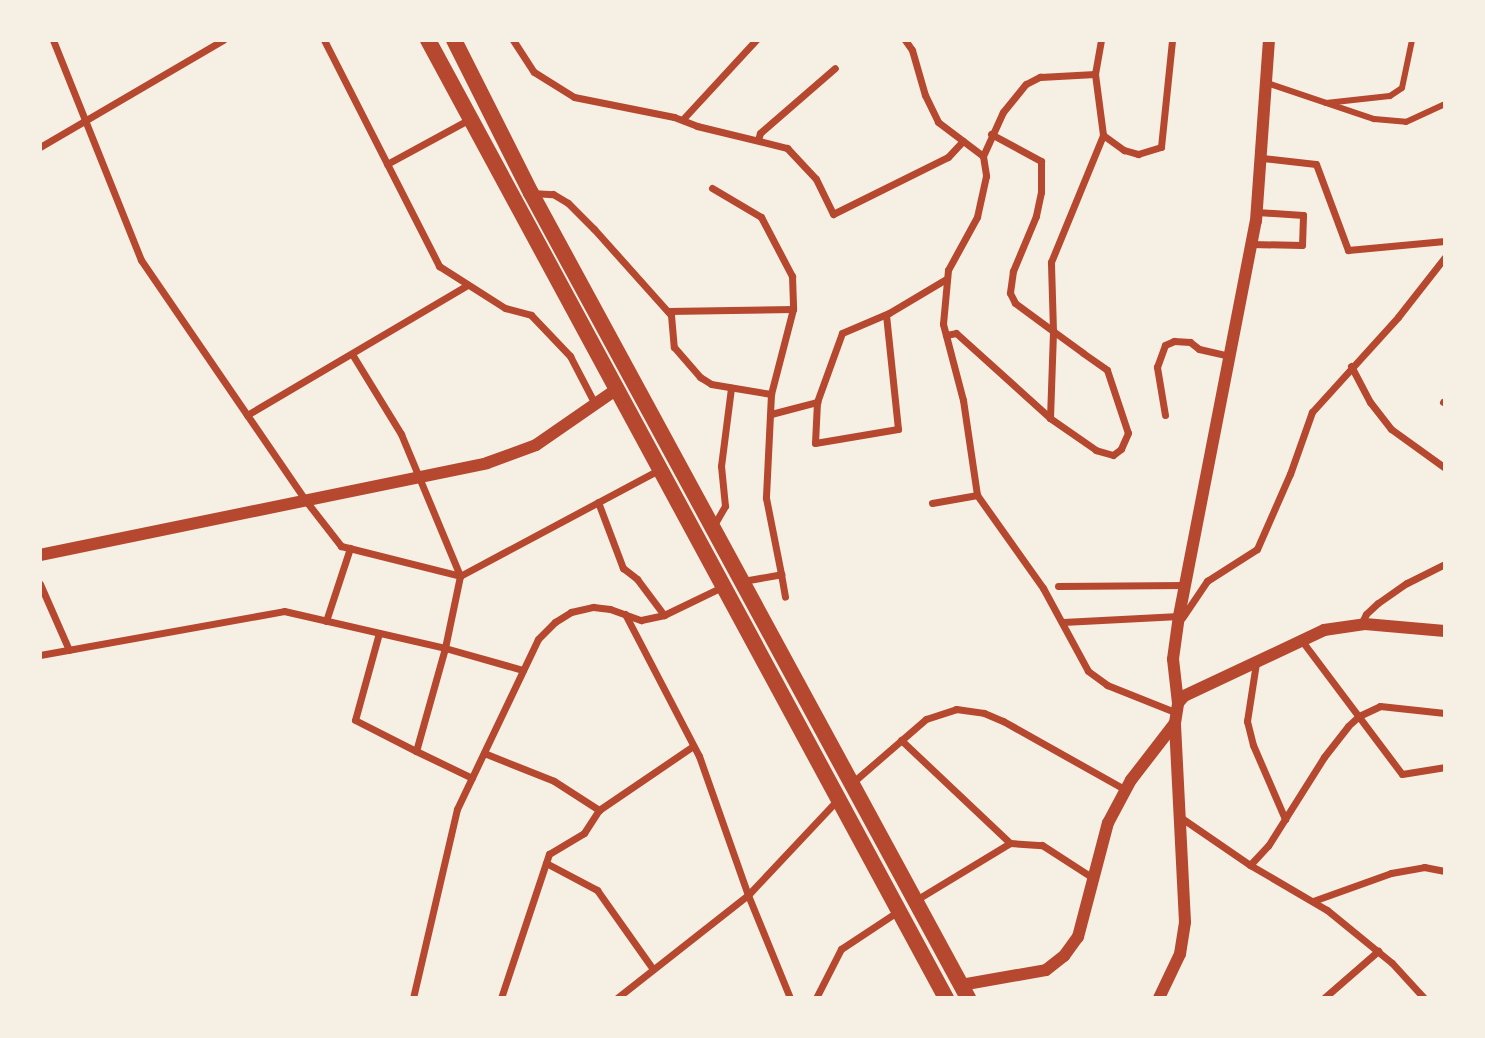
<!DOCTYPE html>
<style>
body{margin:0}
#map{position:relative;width:1485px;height:1038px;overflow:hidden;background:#f6efe4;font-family:Inter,sans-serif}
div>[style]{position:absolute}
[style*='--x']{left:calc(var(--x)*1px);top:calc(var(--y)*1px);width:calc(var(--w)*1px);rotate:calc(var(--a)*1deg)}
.pedestrian>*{height:6px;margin:-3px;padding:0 3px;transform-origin:3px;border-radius:3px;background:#b5482f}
.minor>*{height:7px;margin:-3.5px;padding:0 3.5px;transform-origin:3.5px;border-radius:3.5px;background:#b5482f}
.tertiary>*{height:12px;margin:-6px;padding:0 6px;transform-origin:6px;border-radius:6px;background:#b5482f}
.trunk>*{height:16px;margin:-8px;padding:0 8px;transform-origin:8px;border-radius:8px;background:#b5482f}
span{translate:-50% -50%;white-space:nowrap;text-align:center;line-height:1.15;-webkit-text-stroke:7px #f6efe4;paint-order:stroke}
.frame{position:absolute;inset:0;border:42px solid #f6efe4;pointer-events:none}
</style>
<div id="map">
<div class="pedestrian">
<i style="--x:1267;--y:83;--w:113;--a:18.6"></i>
<i style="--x:1374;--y:119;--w:32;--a:5"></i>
<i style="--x:1406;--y:122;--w:43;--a:-24.8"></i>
<i style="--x:1326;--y:103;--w:64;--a:-6.2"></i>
<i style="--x:1390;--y:96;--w:14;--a:-34"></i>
<i style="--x:1402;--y:88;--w:49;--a:-78.2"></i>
</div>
<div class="minor">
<i style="--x:53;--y:40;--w:237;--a:68.2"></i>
<i style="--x:141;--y:260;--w:292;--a:55.6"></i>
<i style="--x:306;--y:501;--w:57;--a:52.1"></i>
<i style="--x:341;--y:546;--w:123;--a:14.1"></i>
<i style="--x:460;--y:576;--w:227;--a:-28.1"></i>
<i style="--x:324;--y:40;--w:254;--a:63"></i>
<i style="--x:439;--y:266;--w:78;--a:32.5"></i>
<i style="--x:505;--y:308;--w:27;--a:15"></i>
<i style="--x:531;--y:315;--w:57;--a:46.4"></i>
<i style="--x:570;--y:356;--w:54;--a:62.5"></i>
<i style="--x:513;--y:40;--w:38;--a:57"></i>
<i style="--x:534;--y:72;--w:47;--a:32"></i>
<i style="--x:574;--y:97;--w:102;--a:11.3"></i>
<i style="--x:674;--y:117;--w:25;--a:21"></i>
<i style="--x:697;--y:126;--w:93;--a:13.7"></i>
<i style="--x:787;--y:148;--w:42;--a:46.9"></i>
<i style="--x:816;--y:179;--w:39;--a:64"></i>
<i style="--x:833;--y:214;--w:128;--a:-26.4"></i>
<i style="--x:948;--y:157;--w:22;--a:-47"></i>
<i style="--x:905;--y:40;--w:12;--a:55"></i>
<i style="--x:912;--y:50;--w:47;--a:73.9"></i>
<i style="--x:925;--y:95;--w:30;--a:64"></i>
<i style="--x:938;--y:122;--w:56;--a:37.1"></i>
<i style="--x:983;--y:156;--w:20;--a:81"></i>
<i style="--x:986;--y:176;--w:42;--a:102.4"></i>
<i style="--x:977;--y:217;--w:60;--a:118.7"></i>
<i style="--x:948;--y:270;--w:54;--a:95.3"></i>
<i style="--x:943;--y:324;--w:79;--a:75.3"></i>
<i style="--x:963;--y:400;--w:96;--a:81.6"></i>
<i style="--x:977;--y:495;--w:114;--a:54.6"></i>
<i style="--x:1043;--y:588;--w:94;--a:61.5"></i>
<i style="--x:1088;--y:671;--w:24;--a:36"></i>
<i style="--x:1107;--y:685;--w:75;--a:21.8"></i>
<i style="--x:1101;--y:40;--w:35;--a:100"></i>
<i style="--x:1095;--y:74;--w:62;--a:82.5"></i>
<i style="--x:683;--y:119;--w:108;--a:-47.3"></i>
<i style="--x:991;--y:134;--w:57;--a:28.4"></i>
<i style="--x:1041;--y:161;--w:31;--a:90"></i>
<i style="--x:1041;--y:192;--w:25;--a:102"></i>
<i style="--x:1036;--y:216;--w:60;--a:112.7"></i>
<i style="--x:1013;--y:271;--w:22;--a:98"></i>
<i style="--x:1010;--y:293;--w:11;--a:63"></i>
<i style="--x:1015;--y:303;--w:47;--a:36.4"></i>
<i style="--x:1053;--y:331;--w:37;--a:36"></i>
<i style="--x:1083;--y:353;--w:29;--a:35"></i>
<i style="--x:1107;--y:370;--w:66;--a:71.6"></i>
<i style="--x:1128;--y:433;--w:17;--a:114"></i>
<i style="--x:1121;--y:449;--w:10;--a:143"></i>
<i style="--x:1113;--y:455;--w:18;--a:-164"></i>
<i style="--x:1096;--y:450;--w:56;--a:-145.2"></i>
<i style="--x:1050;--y:418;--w:87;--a:-88"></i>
<i style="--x:1053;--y:331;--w:69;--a:-91.7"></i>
<i style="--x:1051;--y:262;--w:137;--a:-67.7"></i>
<i style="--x:1103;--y:135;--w:26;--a:36"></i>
<i style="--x:1124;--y:150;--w:15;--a:16"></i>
<i style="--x:1138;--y:154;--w:24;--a:-17"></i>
<i style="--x:1161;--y:147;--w:108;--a:-84.1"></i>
<i style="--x:758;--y:140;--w:7;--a:-74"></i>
<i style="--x:760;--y:133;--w:99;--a:-40.9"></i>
<i style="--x:40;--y:147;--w:212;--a:-30.3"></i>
<i style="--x:983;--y:156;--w:48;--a:-65.6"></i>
<i style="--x:1003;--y:112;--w:36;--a:-51"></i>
<i style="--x:1026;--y:84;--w:16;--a:-27"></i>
<i style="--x:1040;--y:77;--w:55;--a:-3.1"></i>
<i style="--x:1262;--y:158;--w:54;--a:6.3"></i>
<i style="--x:1316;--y:164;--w:92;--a:69.6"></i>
<i style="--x:1348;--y:250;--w:97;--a:-5.3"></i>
<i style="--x:387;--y:164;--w:94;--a:-28.5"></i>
<i style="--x:712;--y:188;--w:57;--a:30.6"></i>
<i style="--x:761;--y:217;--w:67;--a:62.3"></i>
<i style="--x:792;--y:276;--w:33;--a:88"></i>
<i style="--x:793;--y:309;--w:88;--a:104.5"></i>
<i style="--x:771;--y:394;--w:104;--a:92.8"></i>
<i style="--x:766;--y:498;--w:77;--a:78.8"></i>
<i style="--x:531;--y:193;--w:22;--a:3"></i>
<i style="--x:553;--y:194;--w:17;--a:31"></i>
<i style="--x:568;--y:203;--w:37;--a:45"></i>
<i style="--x:594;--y:229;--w:115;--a:48.2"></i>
<i style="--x:671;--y:315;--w:32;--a:85"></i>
<i style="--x:674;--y:347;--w:40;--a:49"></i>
<i style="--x:700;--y:377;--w:13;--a:32"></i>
<i style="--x:711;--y:384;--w:61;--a:9.5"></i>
<i style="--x:1251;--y:244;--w:51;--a:1.1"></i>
<i style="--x:1302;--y:245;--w:30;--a:-88"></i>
<i style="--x:1303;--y:215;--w:46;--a:-176.3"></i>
<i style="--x:668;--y:311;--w:125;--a:-0.9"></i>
<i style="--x:946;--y:335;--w:10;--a:-11"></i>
<i style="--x:956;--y:333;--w:127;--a:42.1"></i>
<i style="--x:352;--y:354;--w:94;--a:58.5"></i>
<i style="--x:401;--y:434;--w:154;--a:67.4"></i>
<i style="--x:460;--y:576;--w:74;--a:101.8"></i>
<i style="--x:445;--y:648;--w:107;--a:105.7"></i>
<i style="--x:416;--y:751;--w:62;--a:25.7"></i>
<i style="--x:1351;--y:366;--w:41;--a:62.2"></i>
<i style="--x:1370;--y:402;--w:34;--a:52"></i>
<i style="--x:1391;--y:429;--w:67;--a:35.8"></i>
<i style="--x:817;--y:402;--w:73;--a:-70.1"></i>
<i style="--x:842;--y:333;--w:51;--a:-23.1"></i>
<i style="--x:889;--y:313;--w:66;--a:-30.8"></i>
<i style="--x:1443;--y:402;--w:2;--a:27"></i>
<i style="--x:771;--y:414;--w:48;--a:-14.6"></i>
<i style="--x:817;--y:402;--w:41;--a:92.8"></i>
<i style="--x:815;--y:443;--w:84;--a:-9.6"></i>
<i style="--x:898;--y:429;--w:115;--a:-96"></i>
<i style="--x:247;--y:415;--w:254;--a:-30.5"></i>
<i style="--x:1165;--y:415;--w:49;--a:-99.5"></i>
<i style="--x:1157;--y:367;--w:23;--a:-70"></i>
<i style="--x:1165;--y:345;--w:10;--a:-24"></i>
<i style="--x:1174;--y:341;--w:16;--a:4"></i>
<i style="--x:1190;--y:342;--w:11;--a:38"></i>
<i style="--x:1199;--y:349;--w:32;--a:13"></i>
<i style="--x:598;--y:502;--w:71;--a:69.3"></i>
<i style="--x:623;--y:568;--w:18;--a:38"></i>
<i style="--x:637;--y:579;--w:45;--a:53.1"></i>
<i style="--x:932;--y:503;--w:46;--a:-10.1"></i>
<i style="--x:714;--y:525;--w:22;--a:-60"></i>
<i style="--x:725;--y:506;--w:40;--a:-95.7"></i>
<i style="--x:721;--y:466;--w:79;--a:-82.7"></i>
<i style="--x:743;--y:581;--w:39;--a:-10"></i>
<i style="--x:781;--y:574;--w:23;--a:80"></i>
<i style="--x:40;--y:584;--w:72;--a:66.3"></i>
<i style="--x:1058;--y:586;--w:127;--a:-0.5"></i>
<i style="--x:625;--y:614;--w:160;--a:62.5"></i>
<i style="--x:699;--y:756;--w:147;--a:70.6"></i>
<i style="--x:748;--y:895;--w:111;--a:67.8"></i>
<i style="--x:1182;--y:618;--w:45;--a:-56"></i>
<i style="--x:1207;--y:581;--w:59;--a:-32.6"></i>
<i style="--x:1257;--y:549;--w:82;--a:-66.3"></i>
<i style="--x:1290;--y:474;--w:66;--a:-70.5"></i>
<i style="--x:1312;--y:412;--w:128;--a:-47.8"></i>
<i style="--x:1398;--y:317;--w:76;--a:-51.9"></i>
<i style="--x:326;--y:621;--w:77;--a:-71.8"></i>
<i style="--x:1063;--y:622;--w:116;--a:-3"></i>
<i style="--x:1361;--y:624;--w:11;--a:-63"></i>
<i style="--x:1366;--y:614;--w:16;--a:-43"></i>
<i style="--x:1378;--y:603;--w:35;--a:-35"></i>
<i style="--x:1407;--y:583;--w:42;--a:-26.6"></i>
<i style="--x:379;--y:633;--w:90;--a:105.4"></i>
<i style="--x:355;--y:720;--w:68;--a:26.9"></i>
<i style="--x:1302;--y:641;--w:166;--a:53.1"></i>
<i style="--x:1402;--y:774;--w:44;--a:-9.2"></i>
<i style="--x:40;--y:655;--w:248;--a:-10.2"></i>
<i style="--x:284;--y:611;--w:165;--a:12.9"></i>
<i style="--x:445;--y:648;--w:81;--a:15.8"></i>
<i style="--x:1256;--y:663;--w:59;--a:98.8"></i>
<i style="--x:1247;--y:721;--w:25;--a:76"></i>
<i style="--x:1253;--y:745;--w:81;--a:66.6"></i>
<i style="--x:901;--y:740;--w:150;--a:43.4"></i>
<i style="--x:484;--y:753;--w:75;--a:21.8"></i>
<i style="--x:554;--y:781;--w:54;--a:32.8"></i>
<i style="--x:852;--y:783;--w:98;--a:-40.9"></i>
<i style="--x:926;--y:719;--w:32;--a:-18"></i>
<i style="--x:956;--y:709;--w:28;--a:8"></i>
<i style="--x:984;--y:713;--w:21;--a:23"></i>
<i style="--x:1003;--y:721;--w:141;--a:29.3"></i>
<i style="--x:1180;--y:817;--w:85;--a:34.4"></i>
<i style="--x:1250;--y:865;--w:89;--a:30.3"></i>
<i style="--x:1327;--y:910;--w:84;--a:39.2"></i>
<i style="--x:1392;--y:963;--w:47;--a:47.6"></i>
<i style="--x:546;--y:863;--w:58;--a:27.9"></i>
<i style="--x:597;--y:890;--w:97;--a:54.7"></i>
<i style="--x:1250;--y:865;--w:26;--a:-47"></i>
<i style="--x:1268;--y:846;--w:105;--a:-57.8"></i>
<i style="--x:1324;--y:757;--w:39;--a:-52"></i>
<i style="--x:1348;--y:726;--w:15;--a:-42"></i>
<i style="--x:1359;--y:716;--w:23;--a:-25"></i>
<i style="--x:1380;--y:706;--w:65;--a:6.1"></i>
<i style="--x:916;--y:900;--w:110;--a:-31.2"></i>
<i style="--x:1010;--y:843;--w:32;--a:4"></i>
<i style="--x:1042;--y:845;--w:61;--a:32.9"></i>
<i style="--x:1313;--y:901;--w:83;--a:-19.7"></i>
<i style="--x:1391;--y:873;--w:34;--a:-10"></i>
<i style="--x:1424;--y:867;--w:21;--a:11"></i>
<i style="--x:413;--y:998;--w:194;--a:-76.9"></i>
<i style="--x:457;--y:809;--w:188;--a:-64.5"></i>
<i style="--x:538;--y:639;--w:24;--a:-45"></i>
<i style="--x:555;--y:622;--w:19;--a:-32"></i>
<i style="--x:571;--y:612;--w:23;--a:-13"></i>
<i style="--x:593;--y:607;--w:17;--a:7"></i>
<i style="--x:610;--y:609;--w:33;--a:20"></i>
<i style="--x:641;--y:620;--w:24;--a:-12"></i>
<i style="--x:664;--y:615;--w:67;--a:-25.8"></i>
<i style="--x:501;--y:998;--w:152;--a:-71.6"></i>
<i style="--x:549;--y:854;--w:41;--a:-31"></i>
<i style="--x:584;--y:833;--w:27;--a:-57"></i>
<i style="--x:599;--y:810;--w:114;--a:-34.2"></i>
<i style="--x:617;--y:998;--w:167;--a:-38.2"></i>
<i style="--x:748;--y:895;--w:133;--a:-46.8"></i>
<i style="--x:816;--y:998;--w:55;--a:-63"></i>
<i style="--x:841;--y:949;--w:71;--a:-33.5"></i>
<i style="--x:1324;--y:998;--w:72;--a:-41"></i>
</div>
<div class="tertiary">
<i style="--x:40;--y:555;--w:456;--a:-11.6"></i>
<i style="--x:487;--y:463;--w:52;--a:-20.2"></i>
<i style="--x:536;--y:445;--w:98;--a:-34.7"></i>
<i style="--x:1178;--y:703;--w:9;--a:-49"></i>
<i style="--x:1184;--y:696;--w:155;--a:-25.2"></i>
<i style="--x:1324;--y:630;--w:41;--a:-8.3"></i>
<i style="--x:1365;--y:624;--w:80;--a:5"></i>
<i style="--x:961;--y:985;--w:86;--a:-10"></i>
<i style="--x:1046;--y:970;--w:23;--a:-38"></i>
<i style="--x:1064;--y:956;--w:24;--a:-54"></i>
<i style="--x:1078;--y:937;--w:118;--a:-75.3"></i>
<i style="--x:1108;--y:823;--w:49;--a:-61.9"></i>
<i style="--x:1131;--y:780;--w:72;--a:-52.3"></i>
<i style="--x:1159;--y:998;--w:49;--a:-64.5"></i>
<i style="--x:1180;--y:954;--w:32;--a:-81"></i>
<i style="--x:1185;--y:922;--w:199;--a:-92.9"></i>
<i style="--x:1175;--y:723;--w:20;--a:-81"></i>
<i style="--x:1178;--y:703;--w:44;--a:-96.5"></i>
<i style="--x:1173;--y:659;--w:43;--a:-82.1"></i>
<i style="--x:1179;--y:616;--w:402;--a:-79"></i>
<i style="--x:1256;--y:221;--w:181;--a:-85.9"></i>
</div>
<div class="trunk">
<i style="--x:428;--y:40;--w:1089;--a:61.6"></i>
<i style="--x:454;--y:40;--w:171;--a:63.3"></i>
<i style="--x:531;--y:193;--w:916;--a:61.5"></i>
</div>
<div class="frame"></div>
</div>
